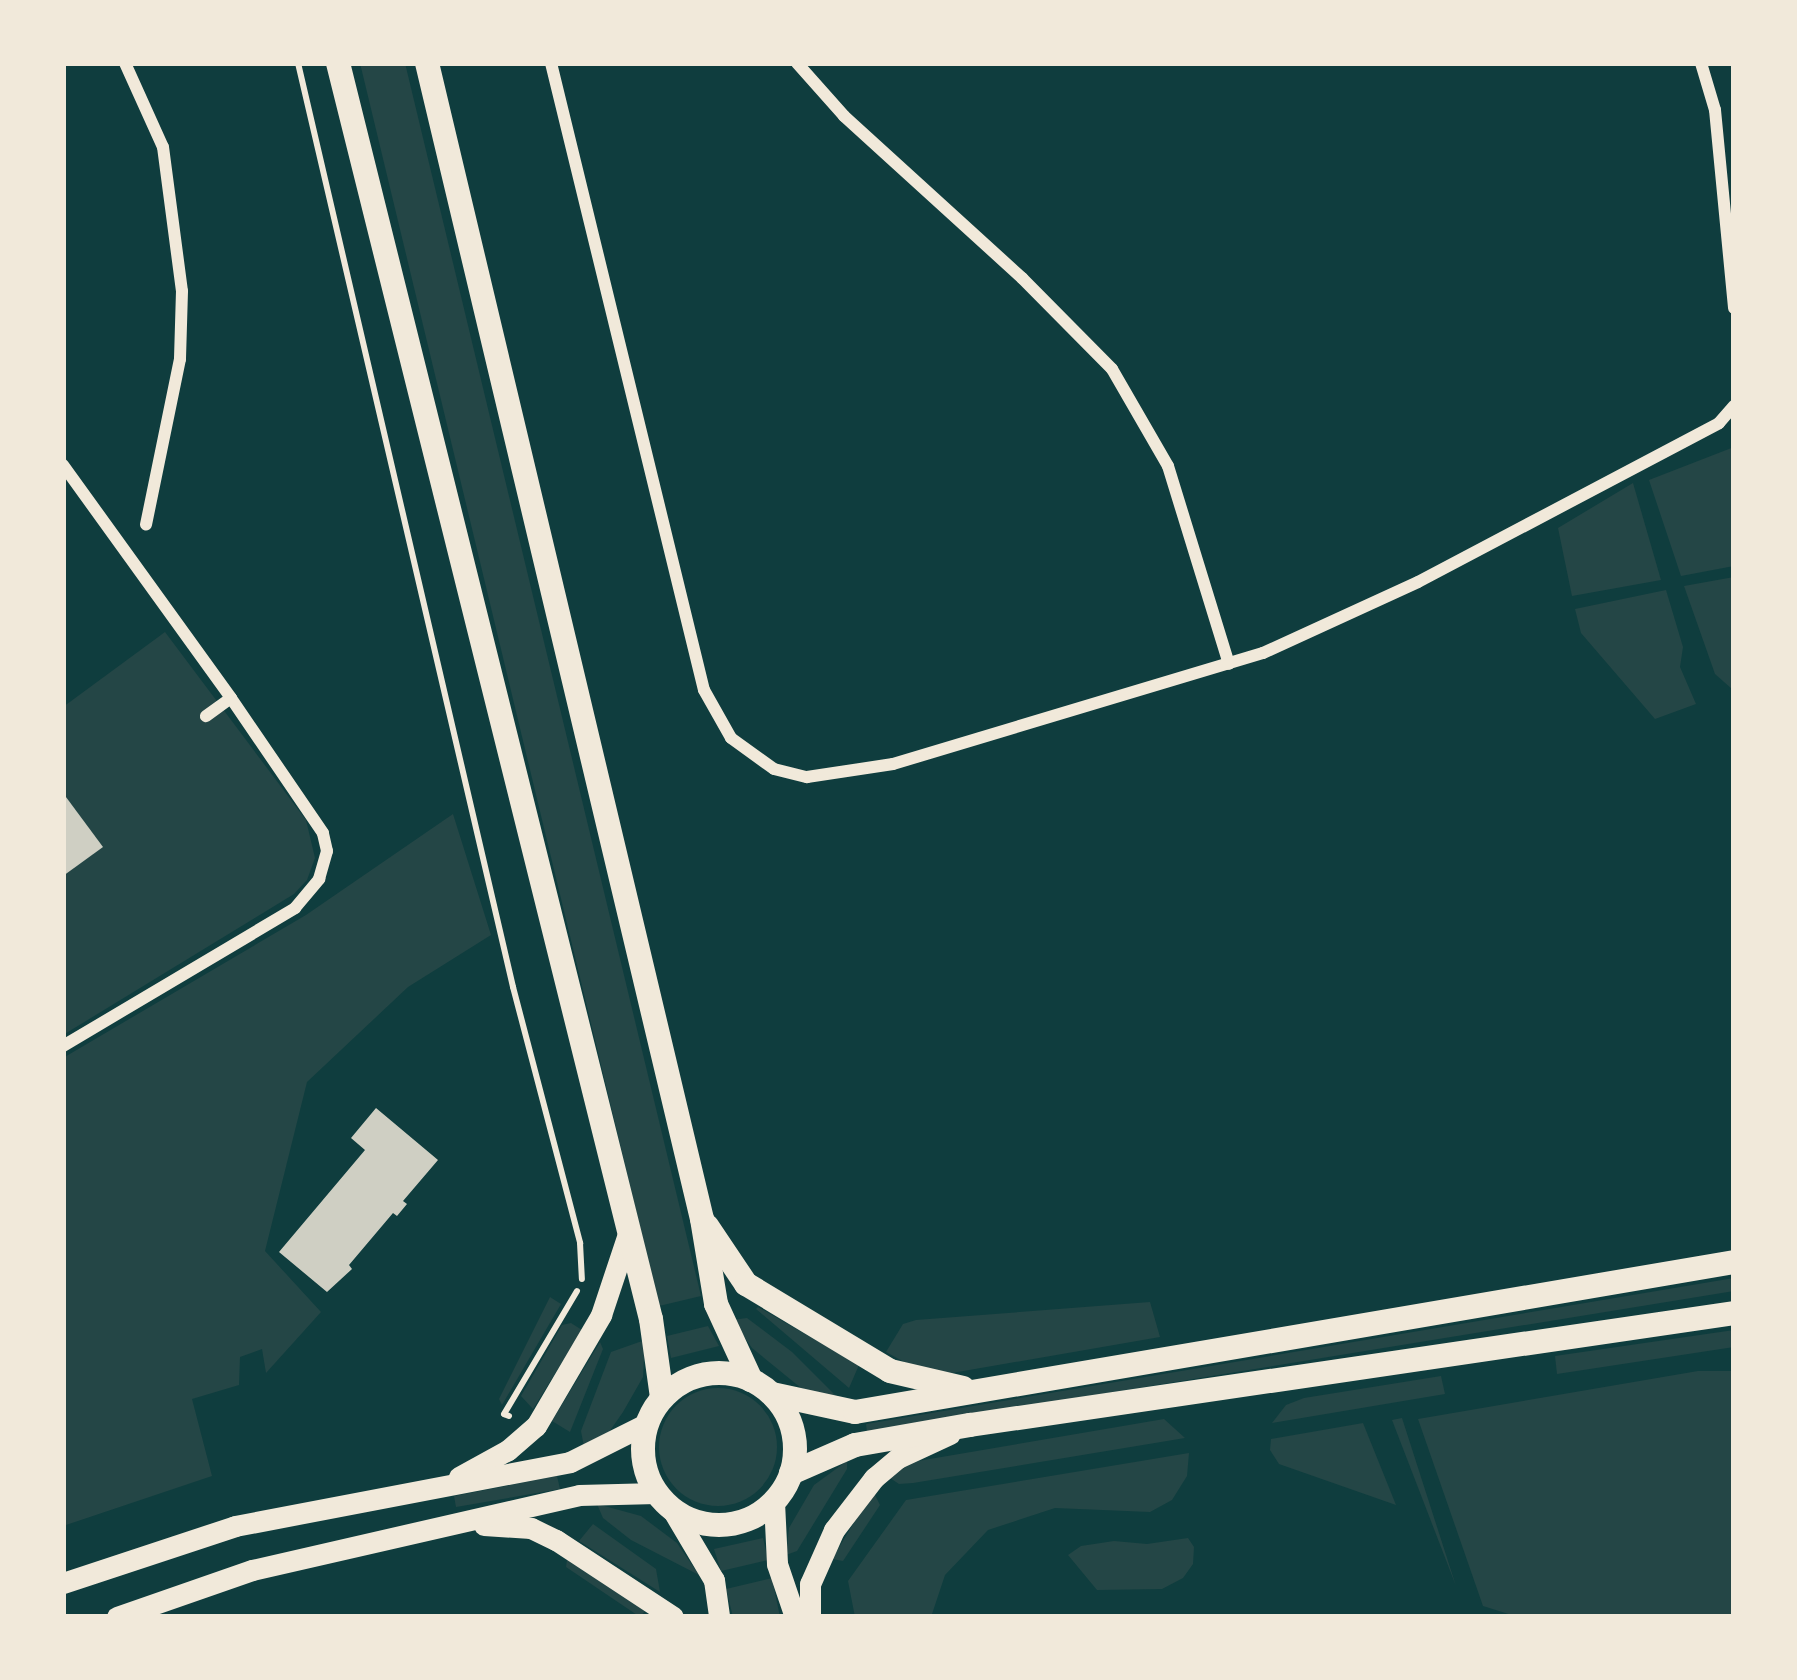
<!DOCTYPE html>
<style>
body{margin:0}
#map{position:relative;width:1797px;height:1680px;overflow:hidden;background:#0f3d3e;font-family:Raleway,sans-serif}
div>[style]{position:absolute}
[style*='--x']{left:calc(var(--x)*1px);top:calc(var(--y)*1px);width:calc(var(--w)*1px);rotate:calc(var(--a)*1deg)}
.green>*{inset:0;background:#244646}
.round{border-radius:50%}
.building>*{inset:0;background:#cfcfc3}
.path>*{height:6px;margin:-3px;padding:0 3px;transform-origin:3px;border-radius:3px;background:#f1e9da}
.minor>*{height:12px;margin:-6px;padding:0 6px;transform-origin:6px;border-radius:6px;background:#f1e9da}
.tertiary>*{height:21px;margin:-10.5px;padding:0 10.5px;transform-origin:10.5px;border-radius:10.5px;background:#f1e9da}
.secondary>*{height:24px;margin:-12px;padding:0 12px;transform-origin:12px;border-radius:12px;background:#f1e9da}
.secondary>.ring{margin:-12px;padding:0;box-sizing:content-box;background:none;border:24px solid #f1e9da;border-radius:50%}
span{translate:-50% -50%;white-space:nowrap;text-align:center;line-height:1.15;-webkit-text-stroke:12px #f1e9da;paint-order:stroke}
.frame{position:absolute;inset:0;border:66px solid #f1e9da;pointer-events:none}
</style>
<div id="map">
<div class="green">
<i style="clip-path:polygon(360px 63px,405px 63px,701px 1296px,659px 1306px)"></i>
<i style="clip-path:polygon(1734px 447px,1734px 566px,1681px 576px,1649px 480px)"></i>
<i style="clip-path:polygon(1633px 483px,1661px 580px,1572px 596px,1558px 528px)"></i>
<i style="clip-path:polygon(1734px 577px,1734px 689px,1732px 689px,1715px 674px,1684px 586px)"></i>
<i style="clip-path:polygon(1666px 590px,1683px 647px,1680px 667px,1696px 704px,1655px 719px,1581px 633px,1575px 609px)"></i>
<i style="clip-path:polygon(165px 632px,306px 820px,315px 858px,307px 880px,294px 894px,63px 1035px,63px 707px)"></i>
<i style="clip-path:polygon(453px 814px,491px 935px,408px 987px,307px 1082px,265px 1251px,321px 1312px,266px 1373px,262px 1349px,240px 1357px,239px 1385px,192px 1399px,212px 1476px,63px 1526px,63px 1058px,306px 915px)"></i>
<i style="clip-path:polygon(1734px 1278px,1734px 1291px,867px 1432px,866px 1424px)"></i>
<i style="clip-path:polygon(550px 1297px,561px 1304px,502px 1405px,499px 1399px)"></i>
<i style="clip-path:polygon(1150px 1302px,1160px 1337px,952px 1373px,917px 1369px,886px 1352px,903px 1324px,916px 1320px)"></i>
<i style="clip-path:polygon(758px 1307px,859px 1365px,849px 1388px,756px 1309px)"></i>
<i style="clip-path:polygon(747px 1318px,792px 1352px,843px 1403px,801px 1388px,752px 1348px,732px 1320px)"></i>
<i style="clip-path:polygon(571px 1323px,582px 1330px,533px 1409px,521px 1396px,562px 1325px)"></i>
<i style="clip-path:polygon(708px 1326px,719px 1346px,671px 1358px,667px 1336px)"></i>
<i style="clip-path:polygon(1734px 1330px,1734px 1347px,1557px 1374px,1555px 1356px)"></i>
<i style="clip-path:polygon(645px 1340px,643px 1377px,623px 1412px,609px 1432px,584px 1447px,581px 1431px,611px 1352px)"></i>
<i style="clip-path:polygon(600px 1342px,603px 1349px,570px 1432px,552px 1421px)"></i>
<i style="clip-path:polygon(1698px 1371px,1734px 1371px,1734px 1617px,1518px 1617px,1483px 1606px,1418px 1419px)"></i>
<i style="clip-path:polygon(1441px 1376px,1445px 1394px,1272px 1423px,1286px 1405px,1304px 1398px)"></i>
<i class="round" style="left:659px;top:1388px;width:118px;height:118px"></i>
<i style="clip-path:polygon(1402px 1418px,1456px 1586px,1392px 1420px)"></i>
<i style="clip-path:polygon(1164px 1419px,1185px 1438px,913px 1483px,899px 1484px,887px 1476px,918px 1461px)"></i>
<i style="clip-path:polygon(1363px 1423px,1396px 1505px,1279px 1464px,1270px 1450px,1271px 1439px)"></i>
<i style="clip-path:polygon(1189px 1453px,1187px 1476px,1172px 1500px,1150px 1512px,1055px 1508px,988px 1530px,945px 1575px,931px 1617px,855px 1617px,848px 1581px,906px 1500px)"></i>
<i style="clip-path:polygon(847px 1461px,847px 1469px,797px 1551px,786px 1555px,789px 1528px,814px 1485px)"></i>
<i style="clip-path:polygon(557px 1476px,560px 1489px,456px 1507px,454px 1496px)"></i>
<i style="clip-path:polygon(873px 1491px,880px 1505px,843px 1561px,832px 1559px)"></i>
<i style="clip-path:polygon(597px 1504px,641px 1516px,677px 1543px,699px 1575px,631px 1540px,603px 1518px)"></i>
<i style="clip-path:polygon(593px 1524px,656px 1569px,660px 1592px,579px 1541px)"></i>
<i style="clip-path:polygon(763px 1538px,768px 1560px,721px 1571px,714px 1549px)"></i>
<i style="clip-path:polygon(1188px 1538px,1194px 1547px,1193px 1564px,1183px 1578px,1162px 1589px,1097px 1590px,1068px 1555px,1081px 1546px,1114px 1541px,1147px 1544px)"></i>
<i style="clip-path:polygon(567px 1560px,645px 1611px,640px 1617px,566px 1567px)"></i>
<i style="clip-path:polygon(772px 1578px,780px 1617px,733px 1617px,726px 1589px)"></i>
</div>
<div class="building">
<i style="clip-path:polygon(63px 793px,103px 847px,63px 876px)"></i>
<i style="clip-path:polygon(376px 1108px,438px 1160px,403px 1201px,407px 1204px,397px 1216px,393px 1213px,349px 1265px,352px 1269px,327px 1292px,279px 1252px,365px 1150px,351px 1138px)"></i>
</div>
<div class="path">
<i style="--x:298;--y:63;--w:949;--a:76.9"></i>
<i style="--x:513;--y:987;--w:265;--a:75.3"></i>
<i style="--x:580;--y:1243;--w:36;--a:87"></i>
<i style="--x:509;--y:1416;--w:5;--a:-158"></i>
<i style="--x:504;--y:1414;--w:143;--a:-59.3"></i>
</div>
<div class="minor">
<i style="--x:125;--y:63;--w:92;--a:65.7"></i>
<i style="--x:163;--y:147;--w:145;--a:82.5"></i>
<i style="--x:182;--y:291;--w:68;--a:91.7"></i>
<i style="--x:180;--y:359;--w:169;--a:101.6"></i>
<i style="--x:551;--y:63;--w:645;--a:76.29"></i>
<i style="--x:704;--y:690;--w:55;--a:60.6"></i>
<i style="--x:731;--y:738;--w:53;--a:35.8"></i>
<i style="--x:774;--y:769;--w:34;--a:14"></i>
<i style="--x:807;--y:777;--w:87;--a:-8.6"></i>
<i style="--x:893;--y:764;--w:386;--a:-16.7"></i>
<i style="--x:1263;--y:653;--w:170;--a:-24.6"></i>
<i style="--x:1418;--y:582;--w:340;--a:-27.8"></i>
<i style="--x:1719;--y:423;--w:23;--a:-49"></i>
<i style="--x:797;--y:63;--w:71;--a:48.4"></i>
<i style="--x:844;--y:116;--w:241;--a:42.3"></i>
<i style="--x:1022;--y:278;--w:128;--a:45.3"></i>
<i style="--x:1112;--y:369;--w:112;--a:60"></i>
<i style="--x:1168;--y:466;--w:207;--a:72.9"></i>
<i style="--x:1701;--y:63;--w:49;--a:73.4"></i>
<i style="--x:1715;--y:110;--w:199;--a:84.5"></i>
<i style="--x:63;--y:465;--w:287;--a:54.2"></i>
<i style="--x:231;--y:698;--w:31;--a:144"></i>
<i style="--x:63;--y:1046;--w:270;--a:-30.7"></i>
<i style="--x:295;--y:908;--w:38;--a:-50"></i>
<i style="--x:319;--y:879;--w:29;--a:-74"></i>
<i style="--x:327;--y:851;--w:18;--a:-103"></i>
<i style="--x:323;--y:833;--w:163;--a:-124.3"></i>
</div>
<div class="tertiary">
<i style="--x:459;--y:1477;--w:56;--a:-28.9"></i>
<i style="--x:508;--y:1450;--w:37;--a:-41"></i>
<i style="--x:536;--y:1426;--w:129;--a:-59.6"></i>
<i style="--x:601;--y:1315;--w:82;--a:-71.6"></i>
<i style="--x:774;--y:1502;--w:62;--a:87.2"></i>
<i style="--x:777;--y:1564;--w:56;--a:71.2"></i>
<i style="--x:673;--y:1511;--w:80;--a:59.3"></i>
<i style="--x:714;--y:1580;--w:37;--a:82"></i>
<i style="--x:484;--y:1525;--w:47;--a:3.7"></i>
<i style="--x:531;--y:1528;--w:28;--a:26"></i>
<i style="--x:556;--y:1540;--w:140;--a:33.3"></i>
<i style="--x:63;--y:1583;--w:181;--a:-18.3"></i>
<i style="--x:235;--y:1526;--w:341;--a:-10.8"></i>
<i style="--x:570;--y:1462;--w:85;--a:-26.6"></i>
<i style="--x:117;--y:1617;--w:143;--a:-19.2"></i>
<i style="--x:252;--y:1570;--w:335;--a:-12.9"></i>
<i style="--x:579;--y:1495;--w:77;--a:-1.5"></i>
<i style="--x:810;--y:1617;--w:33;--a:-90"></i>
<i style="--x:810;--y:1584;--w:59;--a:-66"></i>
<i style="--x:834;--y:1530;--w:66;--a:-52.4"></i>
<i style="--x:874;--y:1478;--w:31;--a:-40"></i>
<i style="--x:898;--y:1458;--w:57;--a:-24.8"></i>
</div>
<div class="secondary">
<i style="--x:338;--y:63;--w:1294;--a:76.01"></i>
<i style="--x:651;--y:1319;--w:79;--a:82"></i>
<i style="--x:427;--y:63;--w:1188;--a:76.62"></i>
<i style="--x:702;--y:1219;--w:86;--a:80.6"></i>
<i style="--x:716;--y:1304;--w:84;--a:65.3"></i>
<i style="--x:707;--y:1226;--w:70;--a:56.1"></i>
<i style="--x:746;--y:1284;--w:168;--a:31.1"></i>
<i style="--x:890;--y:1371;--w:75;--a:13.1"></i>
<i class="ring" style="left:643px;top:1373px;width:128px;height:128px"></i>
<i style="--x:772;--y:1394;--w:85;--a:12.2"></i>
<i style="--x:855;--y:1412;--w:892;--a:-9.68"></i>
<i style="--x:791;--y:1473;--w:70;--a:-23.6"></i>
<i style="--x:855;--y:1445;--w:117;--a:-9.9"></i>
<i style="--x:970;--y:1425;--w:772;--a:-8.34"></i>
</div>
<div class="frame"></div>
</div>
